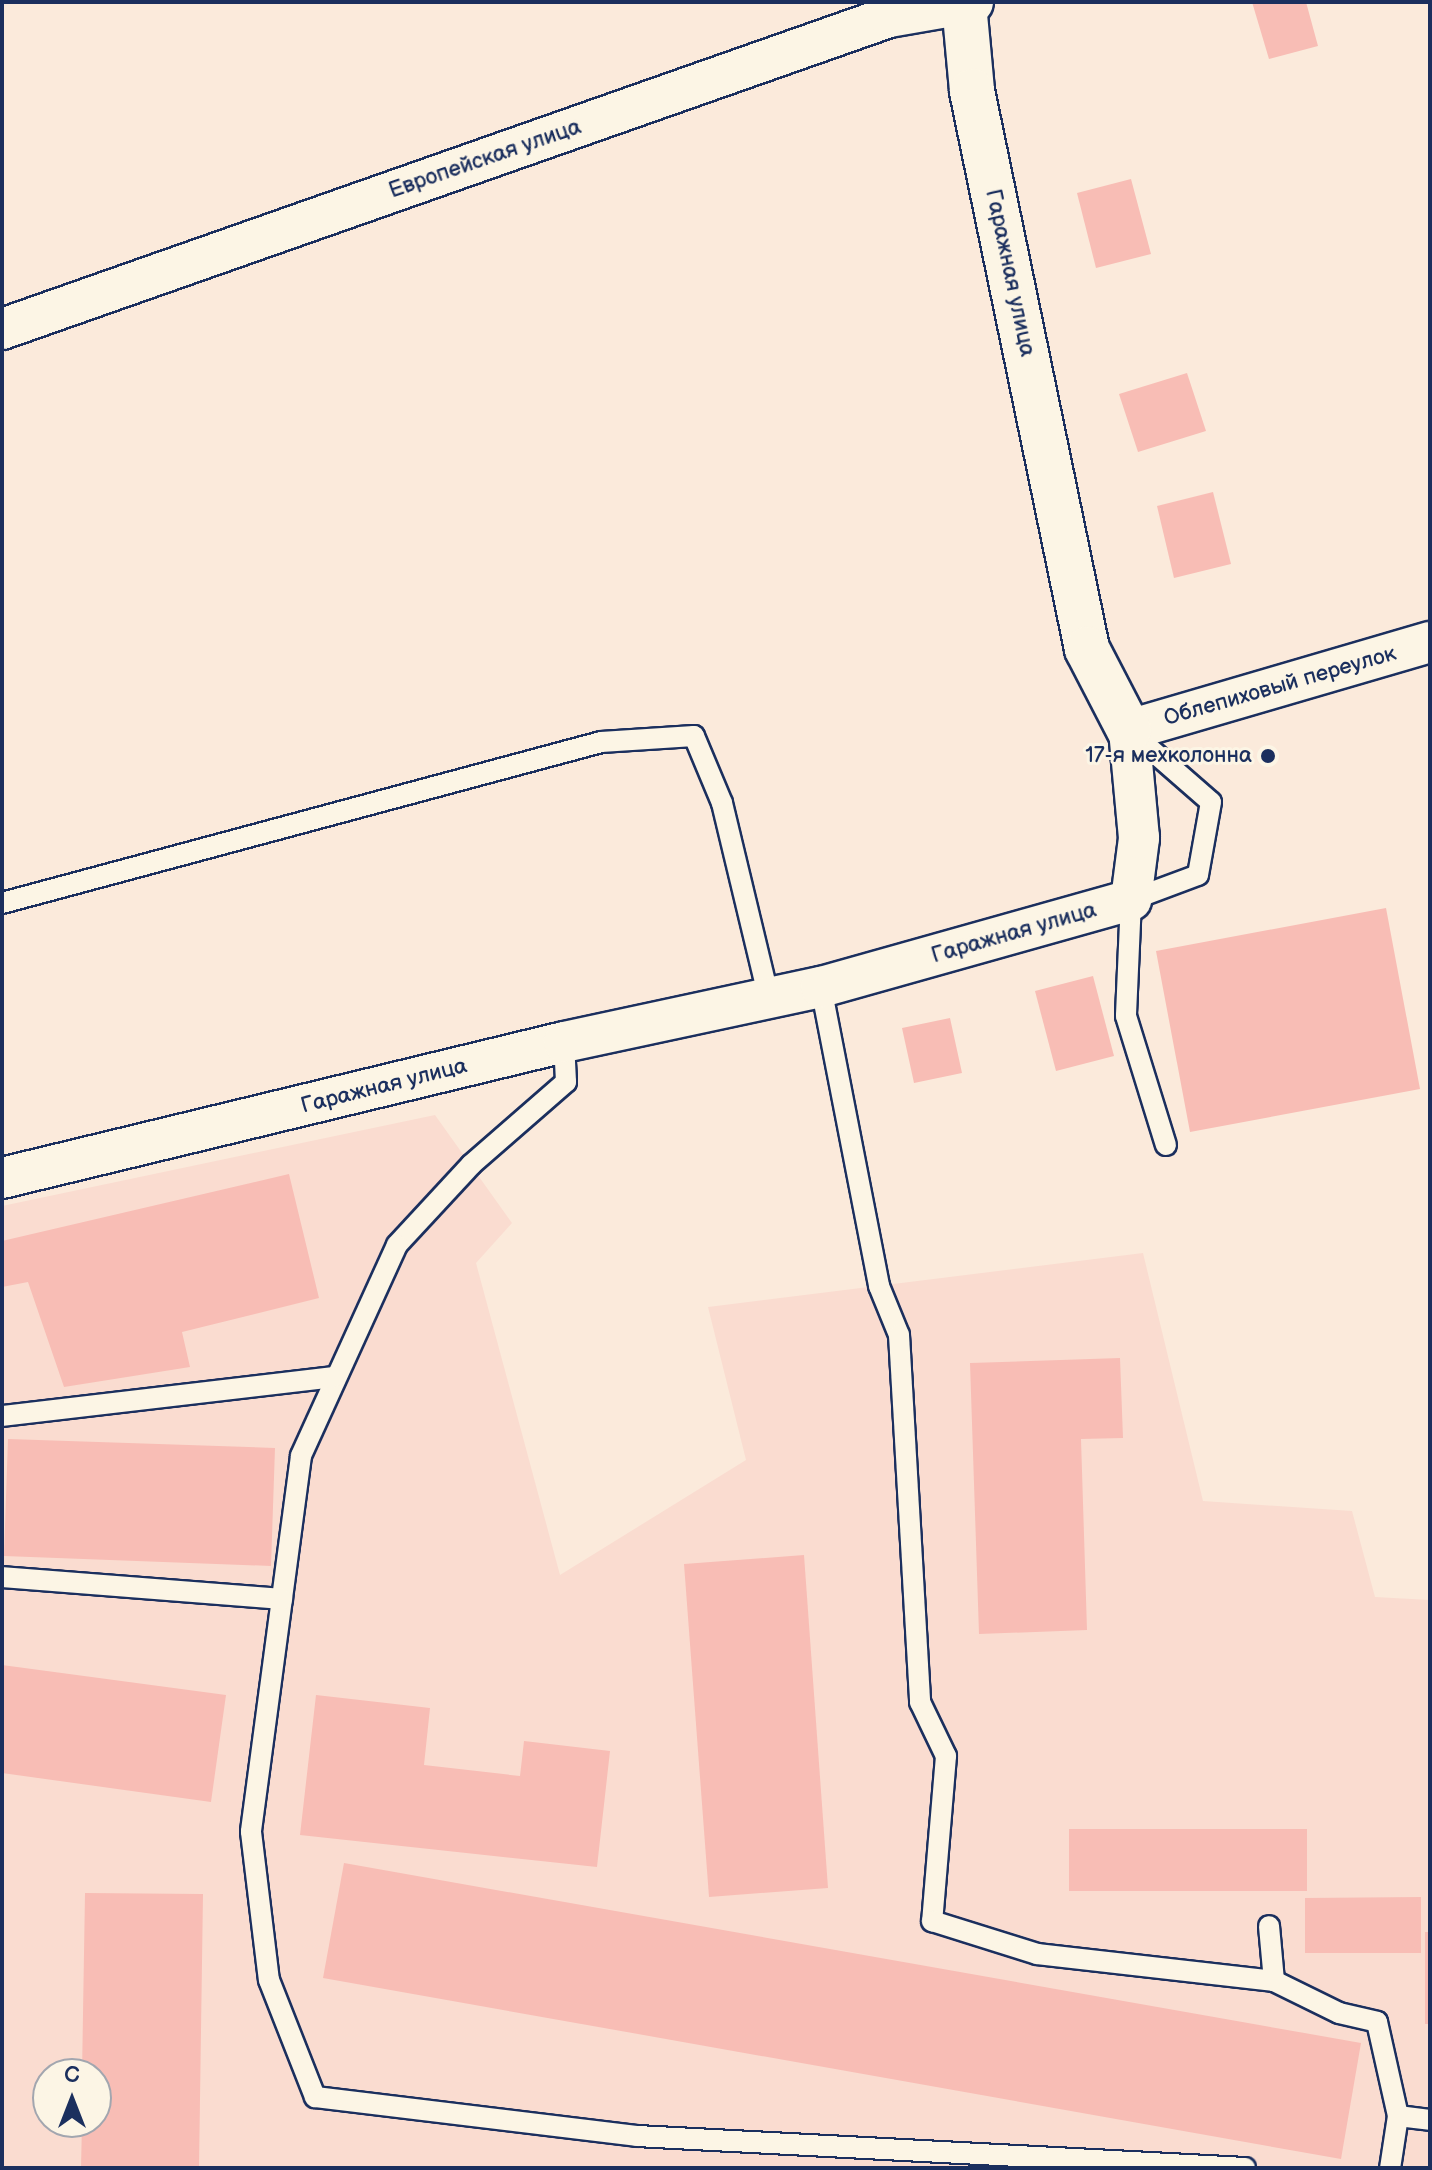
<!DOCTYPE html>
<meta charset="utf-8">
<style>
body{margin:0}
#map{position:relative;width:1432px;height:2170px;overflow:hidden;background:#fbeadb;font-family:"Balsamiq Sans",sans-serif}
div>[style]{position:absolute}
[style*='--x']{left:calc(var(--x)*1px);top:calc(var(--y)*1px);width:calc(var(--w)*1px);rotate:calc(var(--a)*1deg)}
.built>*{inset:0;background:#fadcd0}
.building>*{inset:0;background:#f8bdb5}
.roads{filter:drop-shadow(2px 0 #1b2f5e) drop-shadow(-2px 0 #1b2f5e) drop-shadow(0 2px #1b2f5e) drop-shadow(0 -2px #1b2f5e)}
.lane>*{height:20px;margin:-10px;padding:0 10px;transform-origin:10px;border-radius:10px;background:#fcf5e5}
.street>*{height:40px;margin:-20px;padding:0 20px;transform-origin:20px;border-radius:20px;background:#fcf5e5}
.secondary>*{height:44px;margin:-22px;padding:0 22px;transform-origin:22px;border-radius:22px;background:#fcf5e5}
.dots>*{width:22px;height:22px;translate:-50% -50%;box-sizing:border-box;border:4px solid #fcf5e5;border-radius:50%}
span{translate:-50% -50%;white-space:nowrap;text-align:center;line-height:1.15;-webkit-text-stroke:6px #fcf5e5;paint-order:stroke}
.street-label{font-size:22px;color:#1b2f5e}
.poi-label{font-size:22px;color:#1b2f5e}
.right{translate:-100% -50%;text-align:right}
.frame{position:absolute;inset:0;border:4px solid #1b2f5e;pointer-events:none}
.north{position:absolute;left:32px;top:2058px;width:80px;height:80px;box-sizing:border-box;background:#fcf5e5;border:2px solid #a2a6af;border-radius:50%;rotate:0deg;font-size:22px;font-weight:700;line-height:32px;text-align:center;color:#1b2f5e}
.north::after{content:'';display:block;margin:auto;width:28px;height:36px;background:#1b2f5e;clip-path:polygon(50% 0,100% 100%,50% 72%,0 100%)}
</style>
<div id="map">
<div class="built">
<i style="clip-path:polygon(evenodd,435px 1115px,512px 1223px,476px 1263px,560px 1575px,746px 1460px,708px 1307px,1143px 1253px,1203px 1501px,1352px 1511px,1375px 1597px,1430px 1600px,1430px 2168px,2px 2168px,2px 1206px,435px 1115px,48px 2074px,96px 2074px,96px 2122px,48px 2122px,48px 2074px)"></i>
</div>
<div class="building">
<i style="clip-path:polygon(1252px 2px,1306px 2px,1318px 46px,1269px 59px)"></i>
<i style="clip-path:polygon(1131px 179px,1151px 254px,1096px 268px,1077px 193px)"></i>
<i style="clip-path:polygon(1187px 373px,1206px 431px,1138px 452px,1119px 394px)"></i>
<i style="clip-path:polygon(1213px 492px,1231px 564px,1174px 578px,1157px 506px)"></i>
<i style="clip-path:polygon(1386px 908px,1420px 1089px,1190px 1132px,1156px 951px)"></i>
<i style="clip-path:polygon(1093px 976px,1114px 1056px,1056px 1071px,1035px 991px)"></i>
<i style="clip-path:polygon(950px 1018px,962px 1073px,914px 1083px,902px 1028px)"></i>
<i style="clip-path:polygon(289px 1174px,319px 1298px,182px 1332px,190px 1367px,64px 1387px,28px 1282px,2px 1287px,2px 1241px)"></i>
<i style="clip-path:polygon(1120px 1358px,1123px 1438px,1081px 1439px,1087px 1630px,979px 1634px,970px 1363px)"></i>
<i style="clip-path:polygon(8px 1439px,275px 1448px,271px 1566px,4px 1556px)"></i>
<i style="clip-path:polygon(804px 1555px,828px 1888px,709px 1897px,684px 1564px)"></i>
<i style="clip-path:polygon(2px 1665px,226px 1695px,211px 1802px,2px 1773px)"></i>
<i style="clip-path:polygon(316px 1695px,430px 1708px,424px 1765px,520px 1776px,524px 1741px,610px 1751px,597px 1867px,300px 1835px)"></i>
<i style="clip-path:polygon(1069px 1829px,1307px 1829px,1307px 1891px,1069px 1891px)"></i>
<i style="clip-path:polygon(344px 1863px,1361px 2043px,1341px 2159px,323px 1978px)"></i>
<i style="clip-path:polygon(85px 1893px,203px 1894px,199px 2168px,81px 2168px,82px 2122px,96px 2122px,96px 2074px,82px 2074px)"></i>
<i style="clip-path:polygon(1421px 1897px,1421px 1953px,1305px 1953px,1305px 1898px)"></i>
<i style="clip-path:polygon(1425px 1932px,1430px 1932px,1430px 2024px,1425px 2024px)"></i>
</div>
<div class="roads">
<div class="lane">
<i style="--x:1133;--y:734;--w:103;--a:41.1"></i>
<i style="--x:1211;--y:802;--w:74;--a:100.1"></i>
<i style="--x:1198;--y:875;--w:72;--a:159.5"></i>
<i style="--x:1131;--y:900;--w:116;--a:92.5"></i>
<i style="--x:1126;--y:1016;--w:135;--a:72.8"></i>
<i style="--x:2;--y:903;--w:620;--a:-15.04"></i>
<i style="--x:601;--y:742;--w:93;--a:-3.7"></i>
<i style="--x:694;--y:736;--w:73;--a:67.3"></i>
<i style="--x:722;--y:803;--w:197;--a:76.5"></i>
<i style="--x:821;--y:987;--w:305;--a:79"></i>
<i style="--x:879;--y:1286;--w:53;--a:67.8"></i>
<i style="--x:899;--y:1335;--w:368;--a:86.7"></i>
<i style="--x:920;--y:1702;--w:60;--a:64.3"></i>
<i style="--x:946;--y:1756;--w:166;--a:94.8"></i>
<i style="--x:932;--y:1921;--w:110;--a:17.4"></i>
<i style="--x:1037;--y:1954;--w:239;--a:6.5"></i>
<i style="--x:1274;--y:1981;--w:55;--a:-95.2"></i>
<i style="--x:564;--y:1042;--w:40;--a:87.1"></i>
<i style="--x:566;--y:1082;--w:126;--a:138.9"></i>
<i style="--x:471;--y:1165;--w:109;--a:132.8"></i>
<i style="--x:397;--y:1245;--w:232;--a:114.5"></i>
<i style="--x:301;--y:1456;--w:379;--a:97.6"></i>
<i style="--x:251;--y:1832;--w:149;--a:83.1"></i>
<i style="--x:269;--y:1980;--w:126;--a:68.5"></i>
<i style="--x:315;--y:2097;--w:324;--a:6.9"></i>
<i style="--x:637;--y:2136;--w:609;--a:3.01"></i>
<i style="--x:2;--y:1416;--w:333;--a:-6.7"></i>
<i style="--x:2;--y:1577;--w:281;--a:4.5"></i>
<i style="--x:1274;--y:1981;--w:72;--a:26.2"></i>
<i style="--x:1339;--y:2013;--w:39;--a:13"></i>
<i style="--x:1377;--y:2022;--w:96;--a:77.4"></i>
<i style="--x:1398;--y:2116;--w:53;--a:98.7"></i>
<i style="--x:1398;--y:2116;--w:32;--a:7"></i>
</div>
<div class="street">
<i style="--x:2;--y:329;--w:940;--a:-19.38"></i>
<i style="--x:889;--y:17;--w:76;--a:-9.8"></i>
<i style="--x:2;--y:1178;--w:578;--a:-13.6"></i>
<i style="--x:564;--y:1042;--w:263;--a:-12.1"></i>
<i style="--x:821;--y:987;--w:322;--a:-15.7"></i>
<i style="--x:1131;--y:900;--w:63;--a:-82.6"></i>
<i style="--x:1139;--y:838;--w:108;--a:-95.3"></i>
<i style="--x:1129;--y:730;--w:314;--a:-16.3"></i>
</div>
<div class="secondary">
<i style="--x:971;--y:2;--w:7;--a:164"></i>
<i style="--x:964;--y:4;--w:87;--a:84.7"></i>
<i style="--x:972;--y:91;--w:570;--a:78.35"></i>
<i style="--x:1087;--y:649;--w:91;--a:62.6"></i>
</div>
</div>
<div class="dots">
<i style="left:1268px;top:756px;background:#1b2f5e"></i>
</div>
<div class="street-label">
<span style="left:485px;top:159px;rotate:-19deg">Европейская улица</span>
<span style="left:1010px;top:273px;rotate:78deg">Гаражная улица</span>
<span style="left:1280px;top:686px;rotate:-16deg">Облепиховый переулок</span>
<span style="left:1014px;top:933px;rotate:-16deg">Гаражная улица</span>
<span style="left:384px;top:1086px;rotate:-14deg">Гаражная улица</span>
</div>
<div class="poi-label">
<span class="right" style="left:1252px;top:756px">17-я мехколонна</span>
</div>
<div class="frame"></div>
<div class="north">С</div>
</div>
